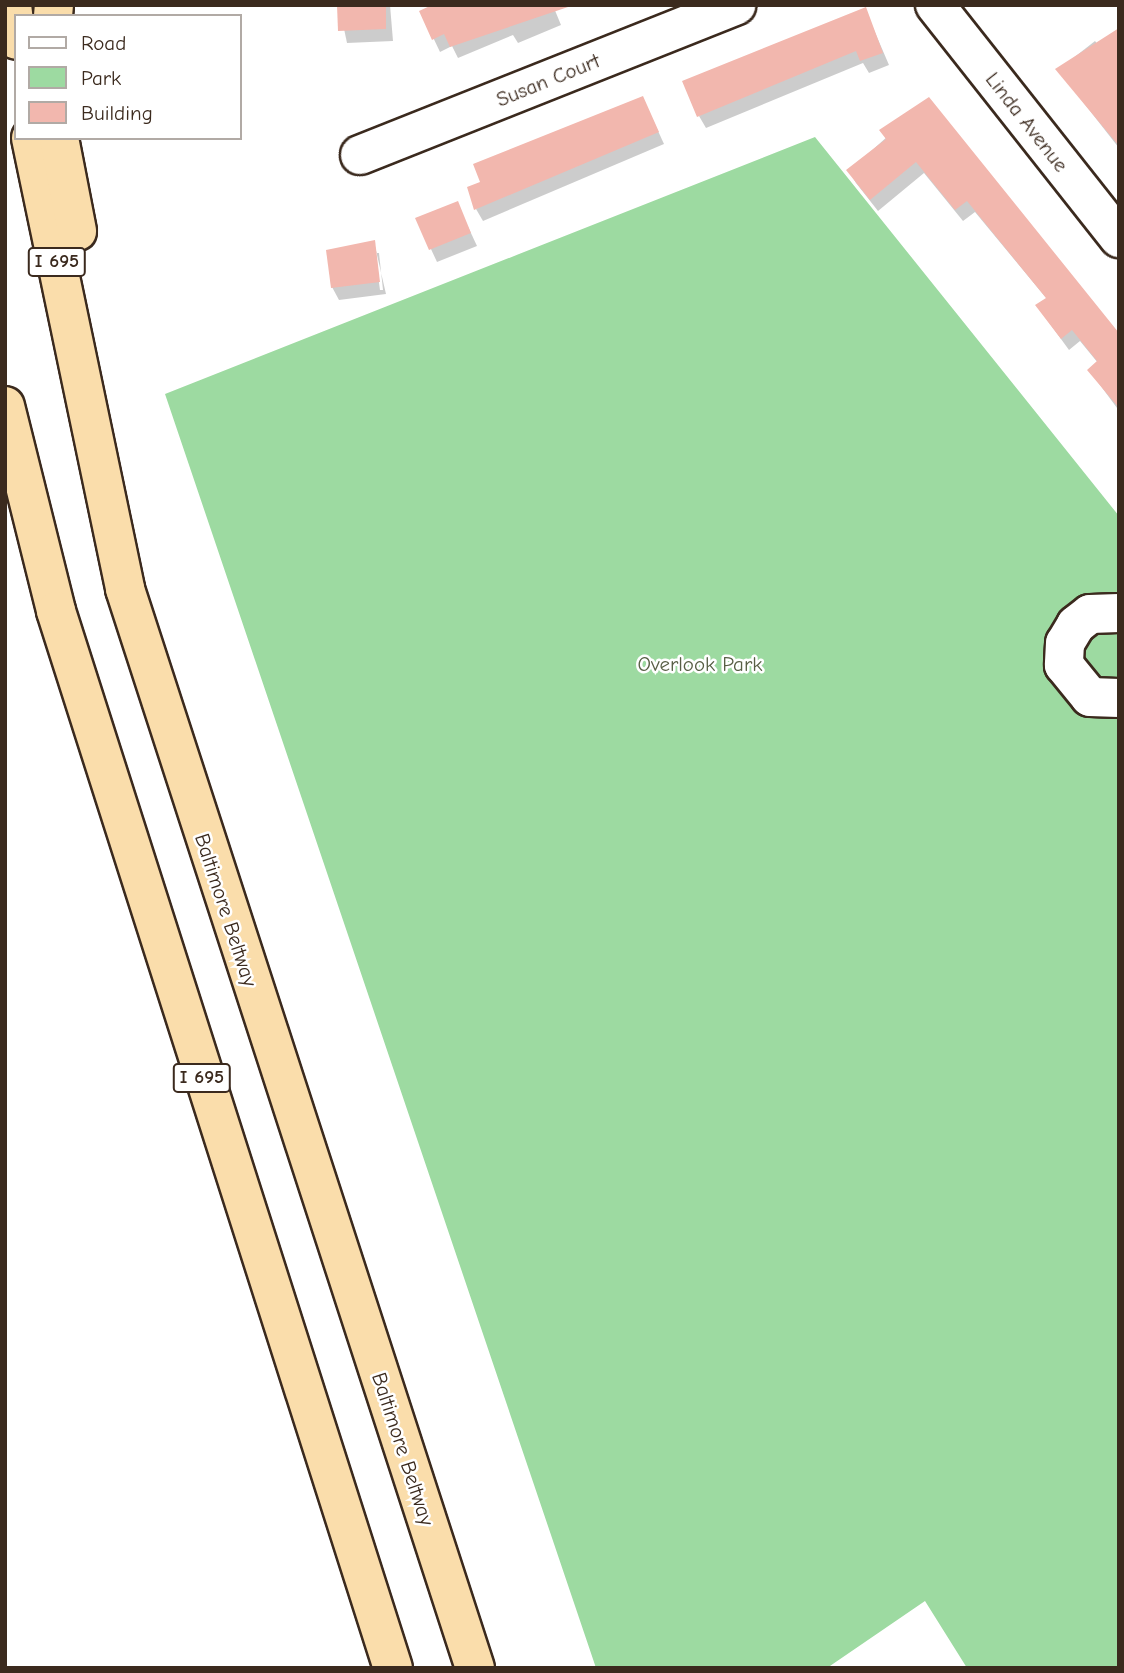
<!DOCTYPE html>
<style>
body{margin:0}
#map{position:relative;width:1124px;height:1673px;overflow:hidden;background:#fff;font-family:"Comic Neue",sans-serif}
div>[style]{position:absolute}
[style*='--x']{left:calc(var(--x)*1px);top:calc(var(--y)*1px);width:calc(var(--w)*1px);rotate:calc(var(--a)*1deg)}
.green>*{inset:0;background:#9ddaa1}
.shadow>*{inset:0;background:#0003}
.building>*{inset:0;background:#f2b7ae}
.roads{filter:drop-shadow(2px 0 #3b2a1e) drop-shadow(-2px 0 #3b2a1e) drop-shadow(0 2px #3b2a1e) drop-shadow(0 -2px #3b2a1e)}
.minor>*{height:38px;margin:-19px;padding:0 19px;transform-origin:19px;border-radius:19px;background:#fff}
.highway>*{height:38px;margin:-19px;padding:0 19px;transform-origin:19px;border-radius:19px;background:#faddab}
span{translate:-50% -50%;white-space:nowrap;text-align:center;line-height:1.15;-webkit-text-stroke:5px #fff;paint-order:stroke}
.shield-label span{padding:2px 5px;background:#fff;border:2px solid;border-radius:5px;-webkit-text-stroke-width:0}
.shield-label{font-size:19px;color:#3b2a1e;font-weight:700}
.street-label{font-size:21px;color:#3b2a1e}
.park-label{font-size:21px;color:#585f45}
.frame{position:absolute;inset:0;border:7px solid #3b2a1e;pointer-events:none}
.legend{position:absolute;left:14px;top:14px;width:228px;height:126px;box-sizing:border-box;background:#fff;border:2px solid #b1aaa5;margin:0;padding:9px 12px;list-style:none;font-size:21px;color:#3b2a1e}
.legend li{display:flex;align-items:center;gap:14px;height:35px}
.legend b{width:35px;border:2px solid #b1aaa5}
</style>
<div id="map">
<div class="green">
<i style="clip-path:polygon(815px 137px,1119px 516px,1119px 1668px,967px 1668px,925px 1601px,827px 1668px,596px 1668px,165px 394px)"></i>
</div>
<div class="shadow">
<i style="clip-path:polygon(339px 5px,390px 5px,393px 41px,347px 43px)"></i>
<i style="clip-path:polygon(554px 8px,561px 25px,518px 43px,513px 35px,458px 58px,452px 46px,440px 52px,421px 12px)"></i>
<i style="clip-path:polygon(865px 9px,889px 65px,869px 73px,863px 63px,706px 128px,699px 116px)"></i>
<i style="clip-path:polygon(1095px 41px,1114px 65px,1119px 148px,1058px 70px)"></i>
<i style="clip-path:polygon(643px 98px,664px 144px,483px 221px,476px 209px)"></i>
<i style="clip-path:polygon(928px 100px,1119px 336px,1117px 408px,1089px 370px,1098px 363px,1080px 341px,1069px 350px,1037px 306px,1047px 299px,975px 212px,963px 221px,924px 173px,878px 211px,856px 183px,849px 171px)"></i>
<i style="clip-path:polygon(457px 203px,477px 246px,437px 262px,417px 219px)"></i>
<i style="clip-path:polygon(evenodd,374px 242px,386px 294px,339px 300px,332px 287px,374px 242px,375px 253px,379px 253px,383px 290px,380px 290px,375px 253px)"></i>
</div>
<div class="building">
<i style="clip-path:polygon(337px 5px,386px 5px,386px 29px,338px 31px)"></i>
<i style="clip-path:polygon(432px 5px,570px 5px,571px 6px,450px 47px,444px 34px,432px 40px,419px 11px)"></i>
<i style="clip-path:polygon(866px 7px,883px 53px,860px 61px,856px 51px,697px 117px,682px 81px)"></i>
<i style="clip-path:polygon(1119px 28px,1119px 146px,1055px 69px)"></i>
<i style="clip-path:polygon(643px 96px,659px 132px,474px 210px,467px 187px,480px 182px,473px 164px)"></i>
<i style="clip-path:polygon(929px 97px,1119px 333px,1119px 408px,1087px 370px,1097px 361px,1072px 330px,1061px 339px,1035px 305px,1046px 298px,967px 201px,955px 210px,916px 162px,870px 200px,846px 170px,886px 139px,879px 130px)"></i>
<i style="clip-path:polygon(458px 201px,471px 233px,429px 250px,415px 218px)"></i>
<i style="clip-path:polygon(375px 240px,380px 282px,331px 288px,326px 250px)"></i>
</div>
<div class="roads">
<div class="minor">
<i style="--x:935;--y:5;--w:297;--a:51.7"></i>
<i style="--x:360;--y:155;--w:405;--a:-21.7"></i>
<i style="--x:1119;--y:613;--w:29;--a:178"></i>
<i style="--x:1090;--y:614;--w:18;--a:142"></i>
<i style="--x:1076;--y:625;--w:21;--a:121"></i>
<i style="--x:1065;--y:643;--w:22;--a:93"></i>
<i style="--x:1064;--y:665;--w:41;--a:50.9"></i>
<i style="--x:1090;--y:697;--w:29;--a:2"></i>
</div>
<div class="highway">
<i style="--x:12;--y:5;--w:35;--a:83"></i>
<i style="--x:53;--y:16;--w:11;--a:-85"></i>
<i style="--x:31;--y:138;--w:461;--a:78.2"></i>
<i style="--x:125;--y:589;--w:1134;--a:72.03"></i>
<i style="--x:59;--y:138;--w:95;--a:79"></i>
<i style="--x:5;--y:406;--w:211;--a:76"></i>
<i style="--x:56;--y:611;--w:1109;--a:72.32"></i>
</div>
</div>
<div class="shield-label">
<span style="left:57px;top:262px">I 695</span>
<span style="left:202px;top:1078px">I 695</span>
</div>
<div class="street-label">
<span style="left:548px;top:80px;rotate:-22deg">Susan Court</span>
<span style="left:1027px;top:122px;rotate:52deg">Linda Avenue</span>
<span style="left:226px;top:910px;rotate:72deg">Baltimore Beltway</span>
<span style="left:403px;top:1449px;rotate:72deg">Baltimore Beltway</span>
</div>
<div class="park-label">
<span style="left:700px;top:664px">Overlook Park</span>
</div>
<div class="frame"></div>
<ul class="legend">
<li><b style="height:9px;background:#fff"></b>Road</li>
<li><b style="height:19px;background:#9ddaa1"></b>Park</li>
<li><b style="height:19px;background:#f2b7ae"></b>Building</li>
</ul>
</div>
